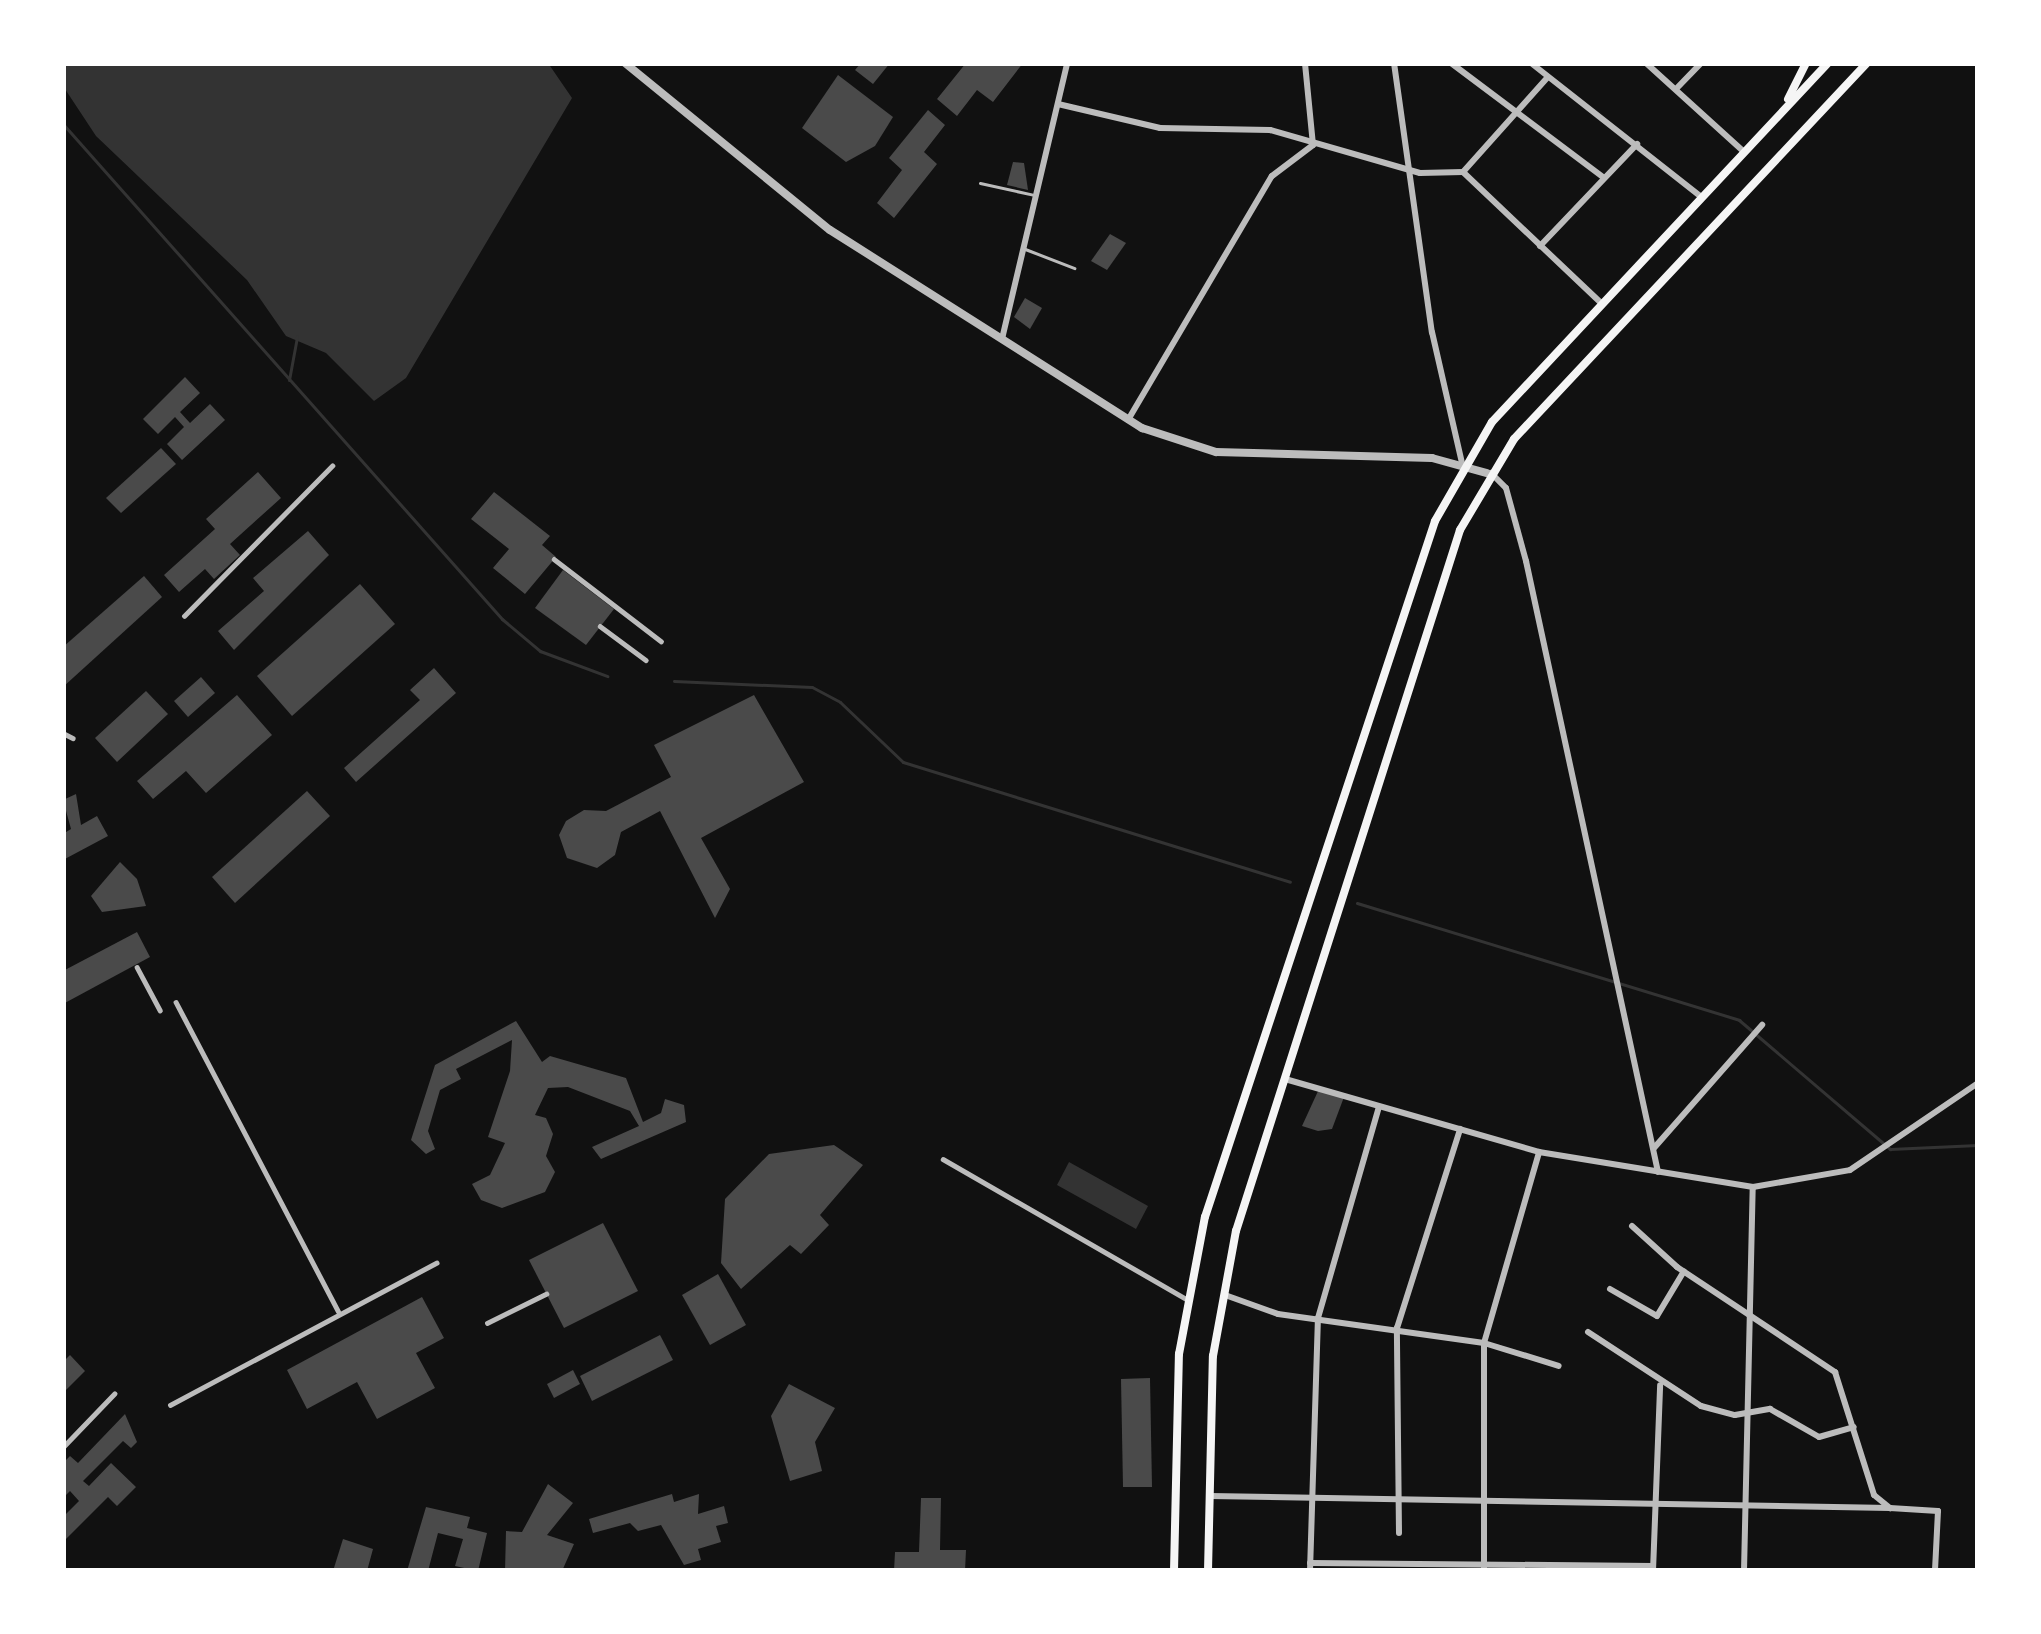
<!DOCTYPE html>
<style>
body{margin:0}
#map{position:relative;width:2041px;height:1634px;overflow:hidden;background:#111;font-family:"Times New Roman",serif}
div>[style]{position:absolute}
[style*='--x']{left:calc(var(--x)*1px);top:calc(var(--y)*1px);width:calc(var(--w)*1px);rotate:calc(var(--a)*1deg)}
.water>*{inset:0;background:#333}
.stream>*{height:3px;margin:-1.5px;padding:0 1.5px;transform-origin:1.5px;border-radius:1.5px;background:#333}
.building>*{inset:0;background:#4a4a4a}
.service>*{height:3px;margin:-1.5px;padding:0 1.5px;transform-origin:1.5px;border-radius:1.5px;background:#bcbcbc}
.pedestrian>*{height:4.5px;margin:-2.25px;padding:0 2.25px;transform-origin:2.25px;border-radius:2.25px;background:#bcbcbc}
.minor>*{height:6px;margin:-3px;padding:0 3px;transform-origin:3px;border-radius:3px;background:#bcbcbc}
.tertiary>*{height:8px;margin:-4px;padding:0 4px;transform-origin:4px;border-radius:4px;background:#bcbcbc}
.secondary>*{height:8px;margin:-4px;padding:0 4px;transform-origin:4px;border-radius:4px;background:#f5f5f5}
span{translate:-50% -50%;white-space:nowrap;text-align:center;line-height:1.15;-webkit-text-stroke:12px #fff;paint-order:stroke}
.frame{position:absolute;inset:0;border:66px solid #fff;pointer-events:none}
</style>
<div id="map">
<div class="water">
<i style="clip-path:polygon(63px 63px,548px 63px,572px 98px,406px 378px,374px 401px,326px 353px,286px 336px,247px 280px,96px 136px,63px 86px)"></i>
<i style="clip-path:polygon(1069px 1162px,1148px 1206px,1136px 1229px,1057px 1185px)"></i>
</div>
<div class="stream">
<i style="--x:63;--y:124;--w:662;--a:48.43"></i>
<i style="--x:502;--y:619;--w:50;--a:40.1"></i>
<i style="--x:540;--y:651;--w:72;--a:20.5"></i>
<i style="--x:289;--y:380;--w:44;--a:-79.5"></i>
<i style="--x:674;--y:681;--w:138;--a:2.5"></i>
<i style="--x:812;--y:687;--w:32;--a:28"></i>
<i style="--x:840;--y:702;--w:87;--a:43.6"></i>
<i style="--x:903;--y:762;--w:405;--a:17.2"></i>
<i style="--x:1357;--y:903;--w:400;--a:17"></i>
<i style="--x:1739;--y:1020;--w:199;--a:40.5"></i>
<i style="--x:1890;--y:1149;--w:88;--a:-2.6"></i>
</div>
<div class="building">
<i style="clip-path:polygon(861px 63px,890px 63px,873px 84px,855px 70px)"></i>
<i style="clip-path:polygon(966px 63px,1023px 63px,993px 102px,977px 90px,957px 116px,937px 99px)"></i>
<i style="clip-path:polygon(838px 75px,893px 117px,875px 146px,846px 162px,802px 128px)"></i>
<i style="clip-path:polygon(928px 110px,945px 125px,924px 152px,937px 164px,894px 218px,877px 203px,902px 170px,889px 158px)"></i>
<i style="clip-path:polygon(1013px 162px,1024px 163px,1028px 190px,1007px 185px)"></i>
<i style="clip-path:polygon(1110px 234px,1126px 243px,1107px 270px,1091px 261px)"></i>
<i style="clip-path:polygon(1025px 298px,1042px 308px,1030px 329px,1014px 317px)"></i>
<i style="clip-path:polygon(185px 377px,200px 393px,180px 412px,190px 423px,210px 404px,225px 420px,182px 460px,167px 444px,184px 427px,175px 417px,158px 434px,143px 419px)"></i>
<i style="clip-path:polygon(161px 448px,176px 464px,121px 513px,106px 498px)"></i>
<i style="clip-path:polygon(258px 472px,281px 498px,230px 544px,240px 555px,214px 579px,205px 569px,179px 592px,164px 575px,215px 529px,206px 519px)"></i>
<i style="clip-path:polygon(494px 492px,550px 536px,542px 545px,556px 557px,525px 594px,493px 568px,509px 549px,471px 519px)"></i>
<i style="clip-path:polygon(308px 531px,329px 555px,234px 650px,218px 631px,264px 591px,253px 578px)"></i>
<i style="clip-path:polygon(563px 570px,614px 609px,586px 645px,535px 608px)"></i>
<i style="clip-path:polygon(144px 576px,162px 597px,63px 687px,63px 647px)"></i>
<i style="clip-path:polygon(360px 584px,395px 624px,292px 716px,257px 676px)"></i>
<i style="clip-path:polygon(434px 668px,456px 693px,356px 782px,344px 768px,420px 700px,410px 690px)"></i>
<i style="clip-path:polygon(201px 677px,215px 693px,188px 717px,174px 701px)"></i>
<i style="clip-path:polygon(146px 691px,168px 714px,117px 762px,95px 738px)"></i>
<i style="clip-path:polygon(237px 695px,272px 735px,206px 793px,186px 771px,153px 799px,137px 781px)"></i>
<i style="clip-path:polygon(754px 695px,804px 782px,701px 838px,730px 889px,715px 918px,660px 811px,621px 832px,615px 855px,597px 868px,567px 858px,559px 835px,566px 821px,584px 810px,606px 811px,671px 777px,654px 745px)"></i>
<i style="clip-path:polygon(307px 791px,330px 816px,235px 903px,212px 877px)"></i>
<i style="clip-path:polygon(76px 794px,81px 825px,97px 816px,108px 836px,63px 860px,63px 834px,71px 829px,63px 800px)"></i>
<i style="clip-path:polygon(120px 862px,137px 879px,146px 906px,102px 912px,91px 896px)"></i>
<i style="clip-path:polygon(137px 932px,150px 957px,63px 1004px,63px 971px)"></i>
<i style="clip-path:polygon(516px 1021px,542px 1062px,550px 1056px,626px 1078px,643px 1122px,661px 1113px,665px 1099px,684px 1105px,686px 1122px,601px 1159px,592px 1147px,639px 1126px,630px 1111px,568px 1087px,548px 1088px,535px 1115px,546px 1118px,553px 1134px,546px 1156px,555px 1172px,545px 1192px,502px 1208px,481px 1200px,472px 1184px,490px 1175px,505px 1143px,488px 1137px,510px 1071px,512px 1040px,456px 1069px,461px 1079px,440px 1090px,428px 1131px,435px 1149px,426px 1154px,411px 1140px,435px 1065px)"></i>
<i style="clip-path:polygon(1319px 1089px,1344px 1097px,1332px 1129px,1318px 1131px,1302px 1126px)"></i>
<i style="clip-path:polygon(834px 1145px,863px 1165px,820px 1215px,829px 1225px,801px 1254px,790px 1245px,741px 1289px,721px 1263px,725px 1199px,769px 1154px)"></i>
<i style="clip-path:polygon(603px 1223px,638px 1291px,564px 1328px,529px 1260px)"></i>
<i style="clip-path:polygon(718px 1274px,746px 1325px,710px 1345px,682px 1295px)"></i>
<i style="clip-path:polygon(422px 1297px,444px 1338px,416px 1353px,435px 1388px,377px 1419px,357px 1382px,307px 1409px,287px 1370px)"></i>
<i style="clip-path:polygon(660px 1335px,673px 1360px,592px 1401px,580px 1376px)"></i>
<i style="clip-path:polygon(70px 1355px,85px 1371px,63px 1393px,63px 1362px)"></i>
<i style="clip-path:polygon(573px 1370px,580px 1384px,554px 1398px,547px 1384px)"></i>
<i style="clip-path:polygon(1150px 1378px,1152px 1487px,1123px 1487px,1121px 1379px)"></i>
<i style="clip-path:polygon(789px 1384px,835px 1408px,815px 1442px,822px 1471px,790px 1481px,771px 1416px)"></i>
<i style="clip-path:polygon(125px 1414px,137px 1442px,131px 1448px,123px 1441px,83px 1481px,89px 1486px,111px 1463px,136px 1487px,117px 1506px,108px 1497px,63px 1542px,63px 1517px,79px 1501px,70px 1491px,63px 1498px,63px 1463px,70px 1456px,78px 1463px)"></i>
<i style="clip-path:polygon(548px 1484px,573px 1503px,547px 1535px,574px 1544px,562px 1571px,505px 1571px,506px 1531px,522px 1532px)"></i>
<i style="clip-path:polygon(672px 1494px,674px 1502px,699px 1494px,698px 1514px,724px 1506px,728px 1523px,716px 1526px,721px 1542px,698px 1549px,701px 1560px,684px 1565px,661px 1525px,638px 1531px,630px 1523px,593px 1533px,589px 1519px)"></i>
<i style="clip-path:polygon(921px 1498px,941px 1498px,940px 1550px,966px 1550px,965px 1571px,894px 1571px,895px 1552px,919px 1552px)"></i>
<i style="clip-path:polygon(426px 1507px,470px 1517px,467px 1528px,487px 1533px,478px 1571px,455px 1566px,463px 1539px,438px 1533px,428px 1571px,407px 1571px)"></i>
<i style="clip-path:polygon(343px 1539px,373px 1549px,367px 1571px,333px 1571px)"></i>
</div>
<div class="service">
<i style="--x:980;--y:183;--w:55;--a:12.5"></i>
<i style="--x:1025;--y:249;--w:53;--a:21.2"></i>
</div>
<div class="pedestrian">
<i style="--x:554;--y:559;--w:135;--a:37.5"></i>
<i style="--x:184;--y:616;--w:211;--a:-45.4"></i>
<i style="--x:600;--y:626;--w:57;--a:36.5"></i>
<i style="--x:63;--y:733;--w:11;--a:27"></i>
<i style="--x:137;--y:967;--w:49;--a:61.9"></i>
<i style="--x:176;--y:1002;--w:349;--a:62.3"></i>
<i style="--x:943;--y:1159;--w:280;--a:29.9"></i>
<i style="--x:487;--y:1323;--w:66;--a:-26.2"></i>
<i style="--x:170;--y:1405;--w:302;--a:-28.1"></i>
<i style="--x:63;--y:1447;--w:74;--a:-46.1"></i>
</div>
<div class="minor">
<i style="--x:1394;--y:63;--w:272;--a:82"></i>
<i style="--x:1432;--y:332;--w:134;--a:77.1"></i>
<i style="--x:1451;--y:63;--w:191;--a:36.9"></i>
<i style="--x:1531;--y:63;--w:215;--a:38.2"></i>
<i style="--x:1646;--y:63;--w:131;--a:42.2"></i>
<i style="--x:1676;--y:89;--w:36;--a:-46"></i>
<i style="--x:1058;--y:104;--w:105;--a:13.2"></i>
<i style="--x:1160;--y:128;--w:110;--a:1"></i>
<i style="--x:1270;--y:130;--w:156;--a:16"></i>
<i style="--x:1420;--y:173;--w:43;--a:-1.3"></i>
<i style="--x:1463;--y:172;--w:190;--a:43.5"></i>
<i style="--x:1463;--y:172;--w:127;--a:-48.2"></i>
<i style="--x:1540;--y:246;--w:141;--a:-46.4"></i>
<i style="--x:1002;--y:339;--w:284;--a:-76.7"></i>
<i style="--x:1128;--y:420;--w:283;--a:-59.5"></i>
<i style="--x:1272;--y:176;--w:51;--a:-37.1"></i>
<i style="--x:1313;--y:145;--w:82;--a:-95.6"></i>
<i style="--x:1491;--y:473;--w:21;--a:45"></i>
<i style="--x:1506;--y:488;--w:76;--a:74.7"></i>
<i style="--x:1526;--y:561;--w:625;--a:77.81"></i>
<i style="--x:1285;--y:1079;--w:264;--a:16"></i>
<i style="--x:1539;--y:1152;--w:217;--a:9.3"></i>
<i style="--x:1753;--y:1187;--w:98;--a:-9.9"></i>
<i style="--x:1850;--y:1170;--w:155;--a:-34.2"></i>
<i style="--x:1654;--y:1148;--w:164;--a:-48.7"></i>
<i style="--x:1632;--y:1226;--w:61;--a:42.3"></i>
<i style="--x:1677;--y:1267;--w:190;--a:33.6"></i>
<i style="--x:1835;--y:1372;--w:129;--a:72.4"></i>
<i style="--x:1874;--y:1495;--w:21;--a:39"></i>
<i style="--x:1890;--y:1508;--w:48;--a:3.6"></i>
<i style="--x:1938;--y:1511;--w:60;--a:92.9"></i>
<i style="--x:1610;--y:1289;--w:54;--a:29.9"></i>
<i style="--x:1657;--y:1316;--w:52;--a:-59"></i>
<i style="--x:1225;--y:1295;--w:56;--a:19.7"></i>
<i style="--x:1278;--y:1314;--w:208;--a:8"></i>
<i style="--x:1484;--y:1343;--w:78;--a:17"></i>
<i style="--x:1588;--y:1332;--w:135;--a:33.2"></i>
<i style="--x:1701;--y:1406;--w:35;--a:15"></i>
<i style="--x:1735;--y:1415;--w:36;--a:-10"></i>
<i style="--x:1770;--y:1409;--w:56;--a:29.7"></i>
<i style="--x:1819;--y:1437;--w:36;--a:-16"></i>
<i style="--x:1210;--y:1496;--w:680;--a:1.01"></i>
<i style="--x:1399;--y:1533;--w:205;--a:-90.6"></i>
<i style="--x:1397;--y:1328;--w:209;--a:-72.4"></i>
<i style="--x:1310;--y:1563;--w:343;--a:0.5"></i>
<i style="--x:1310;--y:1571;--w:253;--a:-88.2"></i>
<i style="--x:1318;--y:1318;--w:220;--a:-73.9"></i>
<i style="--x:1484;--y:1571;--w:228;--a:-90"></i>
<i style="--x:1484;--y:1343;--w:199;--a:-73.9"></i>
<i style="--x:1653;--y:1571;--w:186;--a:-87.8"></i>
<i style="--x:1744;--y:1571;--w:384;--a:-88.7"></i>
</div>
<div class="tertiary">
<i style="--x:625;--y:63;--w:264;--a:39.2"></i>
<i style="--x:830;--y:230;--w:370;--a:32.4"></i>
<i style="--x:1142;--y:428;--w:78;--a:18"></i>
<i style="--x:1216;--y:452;--w:216;--a:1.6"></i>
<i style="--x:1432;--y:458;--w:57;--a:15.3"></i>
</div>
<div class="secondary">
<i style="--x:1788;--y:99;--w:40;--a:-63.4"></i>
<i style="--x:1174;--y:1571;--w:217;--a:-88.7"></i>
<i style="--x:1179;--y:1354;--w:139;--a:-79.3"></i>
<i style="--x:1205;--y:1217;--w:733;--a:-71.71"></i>
<i style="--x:1435;--y:521;--w:114;--a:-60.1"></i>
<i style="--x:1492;--y:422;--w:492;--a:-46.9"></i>
<i style="--x:1208;--y:1571;--w:215;--a:-88.7"></i>
<i style="--x:1213;--y:1356;--w:127;--a:-79.6"></i>
<i style="--x:1236;--y:1231;--w:736;--a:-72.28"></i>
<i style="--x:1460;--y:530;--w:106;--a:-59.3"></i>
<i style="--x:1514;--y:439;--w:516;--a:-46.81"></i>
</div>
<div class="frame"></div>
</div>
